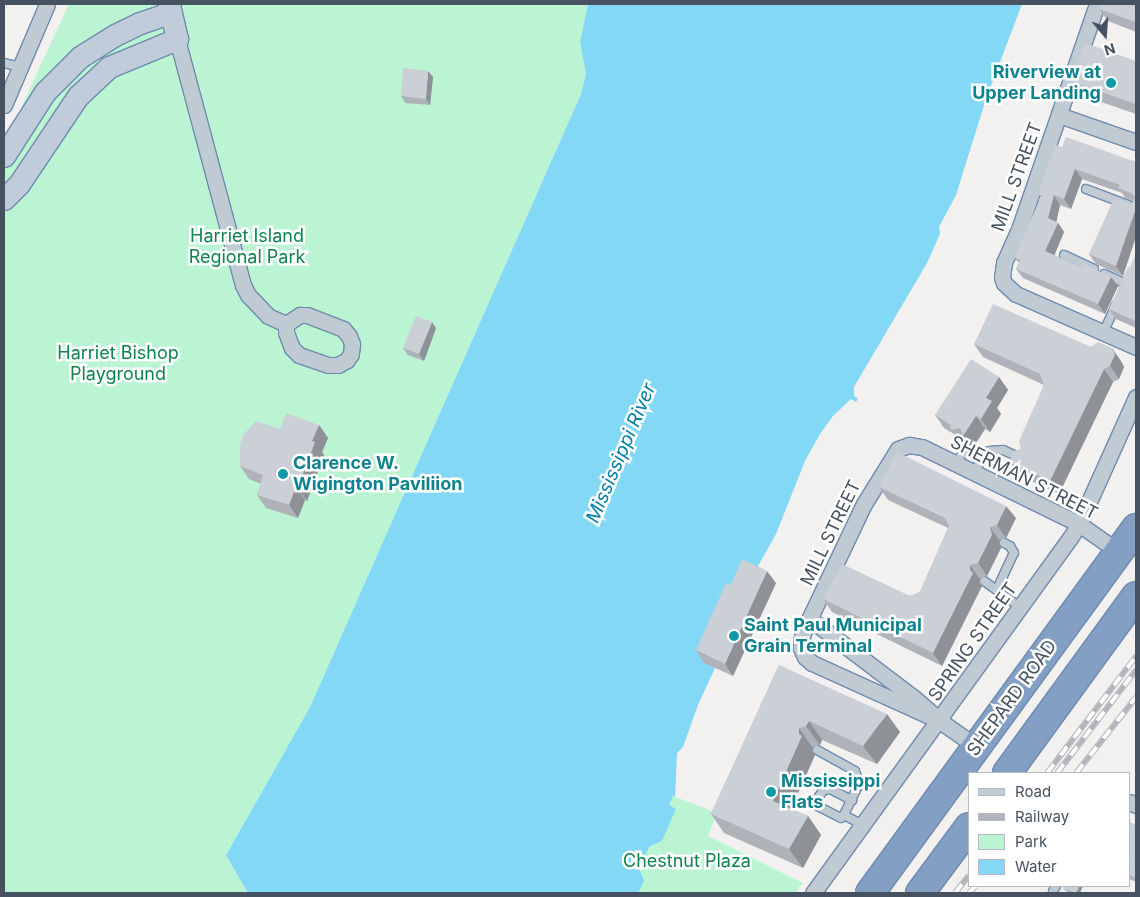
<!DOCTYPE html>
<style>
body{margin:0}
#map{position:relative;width:1140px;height:897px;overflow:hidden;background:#f3f0f0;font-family:Inter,sans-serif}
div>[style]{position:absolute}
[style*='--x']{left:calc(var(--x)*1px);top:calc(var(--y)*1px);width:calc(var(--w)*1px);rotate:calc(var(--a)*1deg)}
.green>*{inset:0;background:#bbf4d3}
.water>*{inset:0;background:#83d9f5}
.roads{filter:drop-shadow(1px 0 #6e8baf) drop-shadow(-1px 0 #6e8baf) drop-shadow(0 1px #6e8baf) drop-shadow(0 -1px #6e8baf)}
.lane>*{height:8px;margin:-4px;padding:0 4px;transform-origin:4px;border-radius:4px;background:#bfcad3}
.street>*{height:15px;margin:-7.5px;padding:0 7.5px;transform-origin:7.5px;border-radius:7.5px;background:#bfcad3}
.secondary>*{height:21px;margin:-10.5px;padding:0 10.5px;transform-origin:10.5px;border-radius:10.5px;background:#c1ccdb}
.highway>*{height:28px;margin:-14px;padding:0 14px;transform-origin:14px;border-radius:14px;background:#83a0c4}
.rail>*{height:5.5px;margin-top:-2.75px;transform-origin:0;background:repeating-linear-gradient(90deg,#fff 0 11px,#b1b5bb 0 22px);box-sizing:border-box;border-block:1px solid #b1b5bb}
.wall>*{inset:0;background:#afb2b8}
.shaded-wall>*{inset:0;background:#8e9196}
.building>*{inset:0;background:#cbcfd6}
.dots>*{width:14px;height:14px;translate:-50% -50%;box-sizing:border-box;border:2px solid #fff;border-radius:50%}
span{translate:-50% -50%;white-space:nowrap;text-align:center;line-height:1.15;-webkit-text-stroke:5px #fff;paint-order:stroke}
.culture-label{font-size:18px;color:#0d838f;font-weight:700}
.right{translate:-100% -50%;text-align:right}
.left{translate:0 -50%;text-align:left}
.street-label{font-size:18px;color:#465260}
.park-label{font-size:18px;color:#0e844d}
.water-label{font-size:19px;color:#027fa7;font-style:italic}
.frame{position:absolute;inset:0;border:5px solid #465260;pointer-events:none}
.legend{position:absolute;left:968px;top:772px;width:162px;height:115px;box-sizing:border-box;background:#fff;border:1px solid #b5babf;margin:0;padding:6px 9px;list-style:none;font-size:15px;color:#465260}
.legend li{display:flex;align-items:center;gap:10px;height:25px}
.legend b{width:25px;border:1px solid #b5babf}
.north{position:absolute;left:1080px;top:10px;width:50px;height:50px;-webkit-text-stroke:4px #fff;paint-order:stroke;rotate:162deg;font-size:14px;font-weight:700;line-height:20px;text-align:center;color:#465260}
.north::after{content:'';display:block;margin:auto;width:18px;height:22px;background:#465260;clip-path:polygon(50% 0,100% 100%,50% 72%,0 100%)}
</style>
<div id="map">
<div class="green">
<i style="clip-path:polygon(69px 4px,588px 4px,580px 42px,586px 74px,581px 94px,310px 707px,226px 855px,248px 893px,4px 893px,4px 156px,25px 99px)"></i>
<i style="clip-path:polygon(673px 796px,717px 813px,708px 836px,803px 883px,795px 893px,638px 893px,643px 881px,639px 868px,650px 846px,676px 809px,668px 805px)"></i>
</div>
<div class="water">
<i style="clip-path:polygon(588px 4px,1022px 4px,985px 102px,956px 195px,939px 227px,940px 234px,927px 263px,854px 387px,854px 396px,858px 399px,856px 402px,851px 399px,833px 416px,820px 434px,805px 461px,776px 534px,704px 662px,715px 668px,698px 705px,683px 747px,677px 753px,675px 797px,673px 796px,669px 805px,676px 809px,662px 841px,650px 846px,639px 868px,644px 881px,638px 893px,248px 893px,226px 855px,310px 707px,581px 94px,586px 74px,580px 42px)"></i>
</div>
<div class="roads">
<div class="lane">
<i style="--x:4;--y:63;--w:16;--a:14"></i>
<i style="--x:1086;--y:189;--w:53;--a:20.8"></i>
<i style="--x:1064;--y:255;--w:33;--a:25"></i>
<i style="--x:1104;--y:274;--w:24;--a:24"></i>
<i style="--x:1103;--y:333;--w:31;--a:-65"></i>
<i style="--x:956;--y:464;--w:21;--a:-59"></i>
<i style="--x:973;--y:472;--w:26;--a:-53"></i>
<i style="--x:989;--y:451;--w:14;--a:-4"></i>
<i style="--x:1003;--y:450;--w:20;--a:24"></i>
<i style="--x:984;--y:581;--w:44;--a:35.8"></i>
<i style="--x:997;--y:589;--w:40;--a:-65"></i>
<i style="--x:1014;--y:553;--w:8;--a:-120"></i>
<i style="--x:1010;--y:546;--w:7;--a:-153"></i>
<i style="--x:817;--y:750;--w:43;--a:28.9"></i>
<i style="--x:855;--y:771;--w:12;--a:70"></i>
<i style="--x:859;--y:782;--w:6;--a:108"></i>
<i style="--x:857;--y:788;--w:30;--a:116"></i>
<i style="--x:844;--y:815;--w:21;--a:28"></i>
<i style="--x:844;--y:815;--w:4;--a:135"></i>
<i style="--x:841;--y:818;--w:31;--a:-153"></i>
<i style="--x:813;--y:804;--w:18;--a:-52"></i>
<i style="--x:824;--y:790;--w:6;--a:-9"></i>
<i style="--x:830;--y:789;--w:25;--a:27"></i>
<i style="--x:1053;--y:891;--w:6;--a:-59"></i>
</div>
<div class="street">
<i style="--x:1097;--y:4;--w:238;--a:109.1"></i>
<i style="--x:1019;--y:229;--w:37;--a:114"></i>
<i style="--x:1004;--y:263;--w:14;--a:98"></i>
<i style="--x:1002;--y:277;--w:6;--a:72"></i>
<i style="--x:1004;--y:283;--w:16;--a:43"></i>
<i style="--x:1016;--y:294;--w:131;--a:23.8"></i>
<i style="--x:177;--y:39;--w:255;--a:75"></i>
<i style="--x:243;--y:285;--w:11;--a:63"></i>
<i style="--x:248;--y:295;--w:29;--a:46"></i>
<i style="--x:268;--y:316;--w:20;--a:24"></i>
<i style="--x:4;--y:105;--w:110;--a:-66.9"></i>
<i style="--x:1059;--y:115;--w:82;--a:19.3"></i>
<i style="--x:300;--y:315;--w:7;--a:0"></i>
<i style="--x:307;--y:315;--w:39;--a:21"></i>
<i style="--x:343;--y:329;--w:9;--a:49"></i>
<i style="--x:349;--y:336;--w:9;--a:69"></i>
<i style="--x:352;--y:344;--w:10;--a:96"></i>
<i style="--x:351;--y:354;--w:7;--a:124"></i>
<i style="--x:347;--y:360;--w:10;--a:151"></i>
<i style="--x:338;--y:365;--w:10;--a:180"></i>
<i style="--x:328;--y:365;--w:31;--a:-161"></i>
<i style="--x:299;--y:355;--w:10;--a:-135"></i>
<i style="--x:292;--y:348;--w:17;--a:-111"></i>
<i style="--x:286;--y:332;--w:8;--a:-90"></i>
<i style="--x:286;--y:324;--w:17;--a:-33"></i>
<i style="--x:810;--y:619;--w:131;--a:37.2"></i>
<i style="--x:914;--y:698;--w:35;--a:41"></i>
<i style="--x:940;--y:721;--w:45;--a:35.1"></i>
<i style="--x:940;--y:721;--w:141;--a:-155.6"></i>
<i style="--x:812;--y:663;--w:9;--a:-139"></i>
<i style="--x:805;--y:657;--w:10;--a:-114"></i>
<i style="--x:801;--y:648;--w:8;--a:-90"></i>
<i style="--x:801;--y:640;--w:13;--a:-72"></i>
<i style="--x:805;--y:628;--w:137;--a:-64.6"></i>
<i style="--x:864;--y:504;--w:65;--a:-58.3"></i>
<i style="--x:898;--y:449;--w:12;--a:-20"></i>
<i style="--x:909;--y:445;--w:13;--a:9"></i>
<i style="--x:922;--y:447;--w:175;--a:26.1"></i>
<i style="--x:1079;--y:524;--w:49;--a:35"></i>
<i style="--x:1129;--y:802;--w:8;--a:23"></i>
<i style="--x:813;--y:893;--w:438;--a:-54.1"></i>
<i style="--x:1070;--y:538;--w:17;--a:-57"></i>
<i style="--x:1079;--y:524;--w:139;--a:-65.8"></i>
</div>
<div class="secondary">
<i style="--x:4;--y:156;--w:76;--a:-57.4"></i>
<i style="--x:45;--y:92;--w:49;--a:-45"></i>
<i style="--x:80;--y:57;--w:41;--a:-32.2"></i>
<i style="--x:115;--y:35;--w:28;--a:-26"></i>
<i style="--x:140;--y:23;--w:31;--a:-19"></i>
<i style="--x:4;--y:199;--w:21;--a:-45"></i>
<i style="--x:19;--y:184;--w:106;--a:-56.2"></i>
<i style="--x:78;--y:96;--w:42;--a:-43.1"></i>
<i style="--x:109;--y:67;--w:74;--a:-22.4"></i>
<i style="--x:177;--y:39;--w:36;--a:-103"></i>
</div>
<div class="highway">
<i style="--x:1007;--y:773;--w:219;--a:-53.9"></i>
<i style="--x:870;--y:893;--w:452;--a:-53.9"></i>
<i style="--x:920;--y:893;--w:82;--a:-53.4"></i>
</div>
</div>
<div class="rail">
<i style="--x:1047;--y:773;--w:147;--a:-52.7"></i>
<i style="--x:1057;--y:773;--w:130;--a:-52.5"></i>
<i style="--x:1076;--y:773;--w:97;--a:-51.7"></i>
<i style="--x:955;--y:893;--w:23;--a:-52"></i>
<i style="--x:969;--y:893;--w:9;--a:-49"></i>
</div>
<div class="wall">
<i style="clip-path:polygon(1136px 4px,1136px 32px,1108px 21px,1099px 9px)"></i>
<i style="clip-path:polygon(1136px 61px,1136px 114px,1081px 95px,1072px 82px)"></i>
<i style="clip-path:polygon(433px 77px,430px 105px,405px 103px,401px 96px)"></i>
<i style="clip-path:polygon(1062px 147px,1136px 162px,1136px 208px,1123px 276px,1096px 264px,1089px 254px,1130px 204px,1134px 201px,1125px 198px,1122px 193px,1082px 179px,1071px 209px,1060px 205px,1056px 222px,1058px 223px,1064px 232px,1054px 255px,1118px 286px,1105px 314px,1023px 278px,1016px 269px,1019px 263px,1014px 257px,1041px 198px,1038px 194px)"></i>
<i style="clip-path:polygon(1136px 254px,1136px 328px,1116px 319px,1109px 309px,1130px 268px)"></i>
<i style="clip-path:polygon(436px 328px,424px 361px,408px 355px,403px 348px)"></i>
<i style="clip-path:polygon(974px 344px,1121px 361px,1124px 367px,1119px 379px,1113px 382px,1059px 494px,1018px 475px,1009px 462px,1021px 449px,1044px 385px,983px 357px)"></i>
<i style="clip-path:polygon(999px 377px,1008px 390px,997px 408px,1001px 414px,990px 432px,985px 429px,972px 449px,966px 441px,962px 443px,958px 441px,954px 434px,944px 428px,935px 415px)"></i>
<i style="clip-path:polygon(319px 425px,328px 438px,322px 452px,324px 455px,307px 501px,305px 500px,298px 518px,266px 508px,257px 495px,261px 484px,249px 479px,240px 466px,280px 429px)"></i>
<i style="clip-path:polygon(879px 487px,1016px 518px,1006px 538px,999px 540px,1001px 548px,987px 576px,979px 578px,979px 582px,982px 586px,942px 666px,832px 612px,823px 599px,910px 596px,920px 592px,948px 528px,888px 500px)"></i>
<i style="clip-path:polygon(776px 583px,733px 676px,704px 663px,696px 650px,731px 585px)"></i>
<i style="clip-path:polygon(779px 665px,900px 732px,877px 764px,822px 740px,820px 745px,812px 747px,812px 751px,815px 755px,791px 809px,808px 816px,821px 835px,803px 868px,724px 833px,711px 814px)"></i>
<i style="clip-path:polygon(1129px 822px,1136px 825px,1136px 882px,1129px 879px)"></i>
<i style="clip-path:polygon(1063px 888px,1080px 893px,1070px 893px,1066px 891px)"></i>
</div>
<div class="shaded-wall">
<i style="clip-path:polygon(428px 71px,433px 77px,430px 105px,426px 99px)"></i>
<i style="clip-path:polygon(1075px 169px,1082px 179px,1071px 209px,1064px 199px)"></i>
<i style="clip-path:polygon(1054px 195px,1060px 205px,1055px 228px,1048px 218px)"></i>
<i style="clip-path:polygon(1136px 208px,1136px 237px,1123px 276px,1116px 266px)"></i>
<i style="clip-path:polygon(1058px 223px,1064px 232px,1052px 261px,1045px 251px)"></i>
<i style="clip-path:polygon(1111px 277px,1118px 286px,1105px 314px,1098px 304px)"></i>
<i style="clip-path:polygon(432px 322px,436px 328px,424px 361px,419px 354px)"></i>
<i style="clip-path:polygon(1112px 348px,1121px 361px,1124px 367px,1119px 379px,1110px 366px)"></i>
<i style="clip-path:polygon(1104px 369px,1113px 382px,1059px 494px,1050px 481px)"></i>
<i style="clip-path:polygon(999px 377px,1008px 390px,997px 408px,1001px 414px,990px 432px,981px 419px,986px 398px)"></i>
<i style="clip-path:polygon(976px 416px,985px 429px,972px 449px,963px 436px)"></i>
<i style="clip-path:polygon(319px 425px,328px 438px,322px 452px,324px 455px,307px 501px,298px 488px,312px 441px)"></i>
<i style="clip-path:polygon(296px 487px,305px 500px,298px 518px,289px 505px)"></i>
<i style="clip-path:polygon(1006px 506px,1016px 518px,1006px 538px,997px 525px)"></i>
<i style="clip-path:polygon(990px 527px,999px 540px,1001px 548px,987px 576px,978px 563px)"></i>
<i style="clip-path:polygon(970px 565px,979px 578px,979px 582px,982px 586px,942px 666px,933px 653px,970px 570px)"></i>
<i style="clip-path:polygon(767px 571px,776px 583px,733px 676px,725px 664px)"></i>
<i style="clip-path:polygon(887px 714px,900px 732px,877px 764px,863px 746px)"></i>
<i style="clip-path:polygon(809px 721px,822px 740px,820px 745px,806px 726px)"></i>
<i style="clip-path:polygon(799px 728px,812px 747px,812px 751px,815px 755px,786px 820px,773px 801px,799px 734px)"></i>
<i style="clip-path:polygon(808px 816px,821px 835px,803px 868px,789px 849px)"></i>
<i style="clip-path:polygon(1079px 886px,1083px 886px,1080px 893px,1076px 893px)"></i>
</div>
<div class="building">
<i style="clip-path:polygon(1100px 4px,1136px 4px,1136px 22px,1099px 9px)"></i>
<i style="clip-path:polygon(1085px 43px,1136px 61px,1136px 104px,1072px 82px)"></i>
<i style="clip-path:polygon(403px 68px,428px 71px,426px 99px,401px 96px)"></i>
<i style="clip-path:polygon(1066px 137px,1136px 162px,1136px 208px,1116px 266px,1089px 254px,1114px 198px,1130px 204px,1134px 201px,1135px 197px,1131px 193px,1118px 188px,1120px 185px,1075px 169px,1064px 199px,1054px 195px,1048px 218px,1058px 223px,1045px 251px,1083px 268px,1084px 264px,1111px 277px,1098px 304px,1016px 269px,1020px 260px,1014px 257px,1042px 195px,1038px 194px,1055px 145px,1062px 147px)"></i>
<i style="clip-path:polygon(1136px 254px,1136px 319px,1135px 321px,1109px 309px,1128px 267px,1130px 268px)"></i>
<i style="clip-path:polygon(993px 304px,1091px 347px,1098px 342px,1112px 348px,1115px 354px,1110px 366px,1104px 369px,1050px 481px,1009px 462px,1014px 451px,1021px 449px,1019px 441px,1044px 385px,1040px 374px,974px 344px)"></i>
<i style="clip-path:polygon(416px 316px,432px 322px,419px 354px,403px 348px)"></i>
<i style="clip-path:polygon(971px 359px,999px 377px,986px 398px,992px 401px,981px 419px,976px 416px,963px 436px,961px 429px,958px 428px,953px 430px,949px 428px,951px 425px,935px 415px)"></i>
<i style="clip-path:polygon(286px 413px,319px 425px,312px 441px,315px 442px,298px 488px,296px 487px,289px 505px,257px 495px,263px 475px,240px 466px,240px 445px,243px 435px,256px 421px,280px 429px)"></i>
<i style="clip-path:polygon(897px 452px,1006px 506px,997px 525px,990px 527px,992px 535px,978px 563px,970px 565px,970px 570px,973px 573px,933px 653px,823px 599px,842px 564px,910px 596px,920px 592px,949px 526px,945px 518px,879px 487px)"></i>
<i style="clip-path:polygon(742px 559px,767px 571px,725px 664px,696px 650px,726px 583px,731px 585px)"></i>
<i style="clip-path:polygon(779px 665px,887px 714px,863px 746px,809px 721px,806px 726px,799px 728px,799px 734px,802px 736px,773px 801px,808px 816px,789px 849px,711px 814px)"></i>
<i style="clip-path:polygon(1129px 822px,1136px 825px,1136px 858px,1134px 863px,1136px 864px,1136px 878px,1129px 875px)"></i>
<i style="clip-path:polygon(1064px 886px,1079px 886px,1076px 893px,1063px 888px)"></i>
</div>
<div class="dots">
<i style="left:1111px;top:83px;background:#0f9aa8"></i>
<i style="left:283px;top:474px;background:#0f9aa8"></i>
<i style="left:734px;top:636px;background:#0f9aa8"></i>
<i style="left:771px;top:792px;background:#0f9aa8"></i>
</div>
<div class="culture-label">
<span class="right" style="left:1101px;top:83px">Riverview at<br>Upper Landing</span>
<span class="left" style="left:293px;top:474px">Clarence W.<br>Wigington Paviliion</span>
<span class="left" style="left:744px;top:636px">Saint Paul Municipal<br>Grain Terminal</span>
<span class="left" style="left:781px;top:792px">Mississippi<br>Flats</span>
</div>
<div class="street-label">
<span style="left:1017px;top:177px;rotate:-70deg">MILL STREET</span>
<span style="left:1024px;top:478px;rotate:27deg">SHERMAN STREET</span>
<span style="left:831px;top:533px;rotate:-64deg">MILL STREET</span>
<span style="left:973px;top:642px;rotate:-55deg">SPRING STREET</span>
<span style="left:1012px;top:698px;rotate:-54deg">SHEPARD ROAD</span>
</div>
<div class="park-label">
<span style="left:247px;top:247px">Harriet Island<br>Regional Park</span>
<span style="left:118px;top:364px">Harriet Bishop<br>Playground</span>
<span style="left:687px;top:861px">Chestnut Plaza</span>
</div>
<div class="water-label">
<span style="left:621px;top:453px;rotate:-67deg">Mississippi River</span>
</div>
<div class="frame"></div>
<ul class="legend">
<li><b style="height:6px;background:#c1ccdb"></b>Road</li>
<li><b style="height:6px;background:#b1b5bb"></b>Railway</li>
<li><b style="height:14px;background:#bbf4d3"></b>Park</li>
<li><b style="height:14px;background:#83d9f5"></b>Water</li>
</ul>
<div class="north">N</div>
</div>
